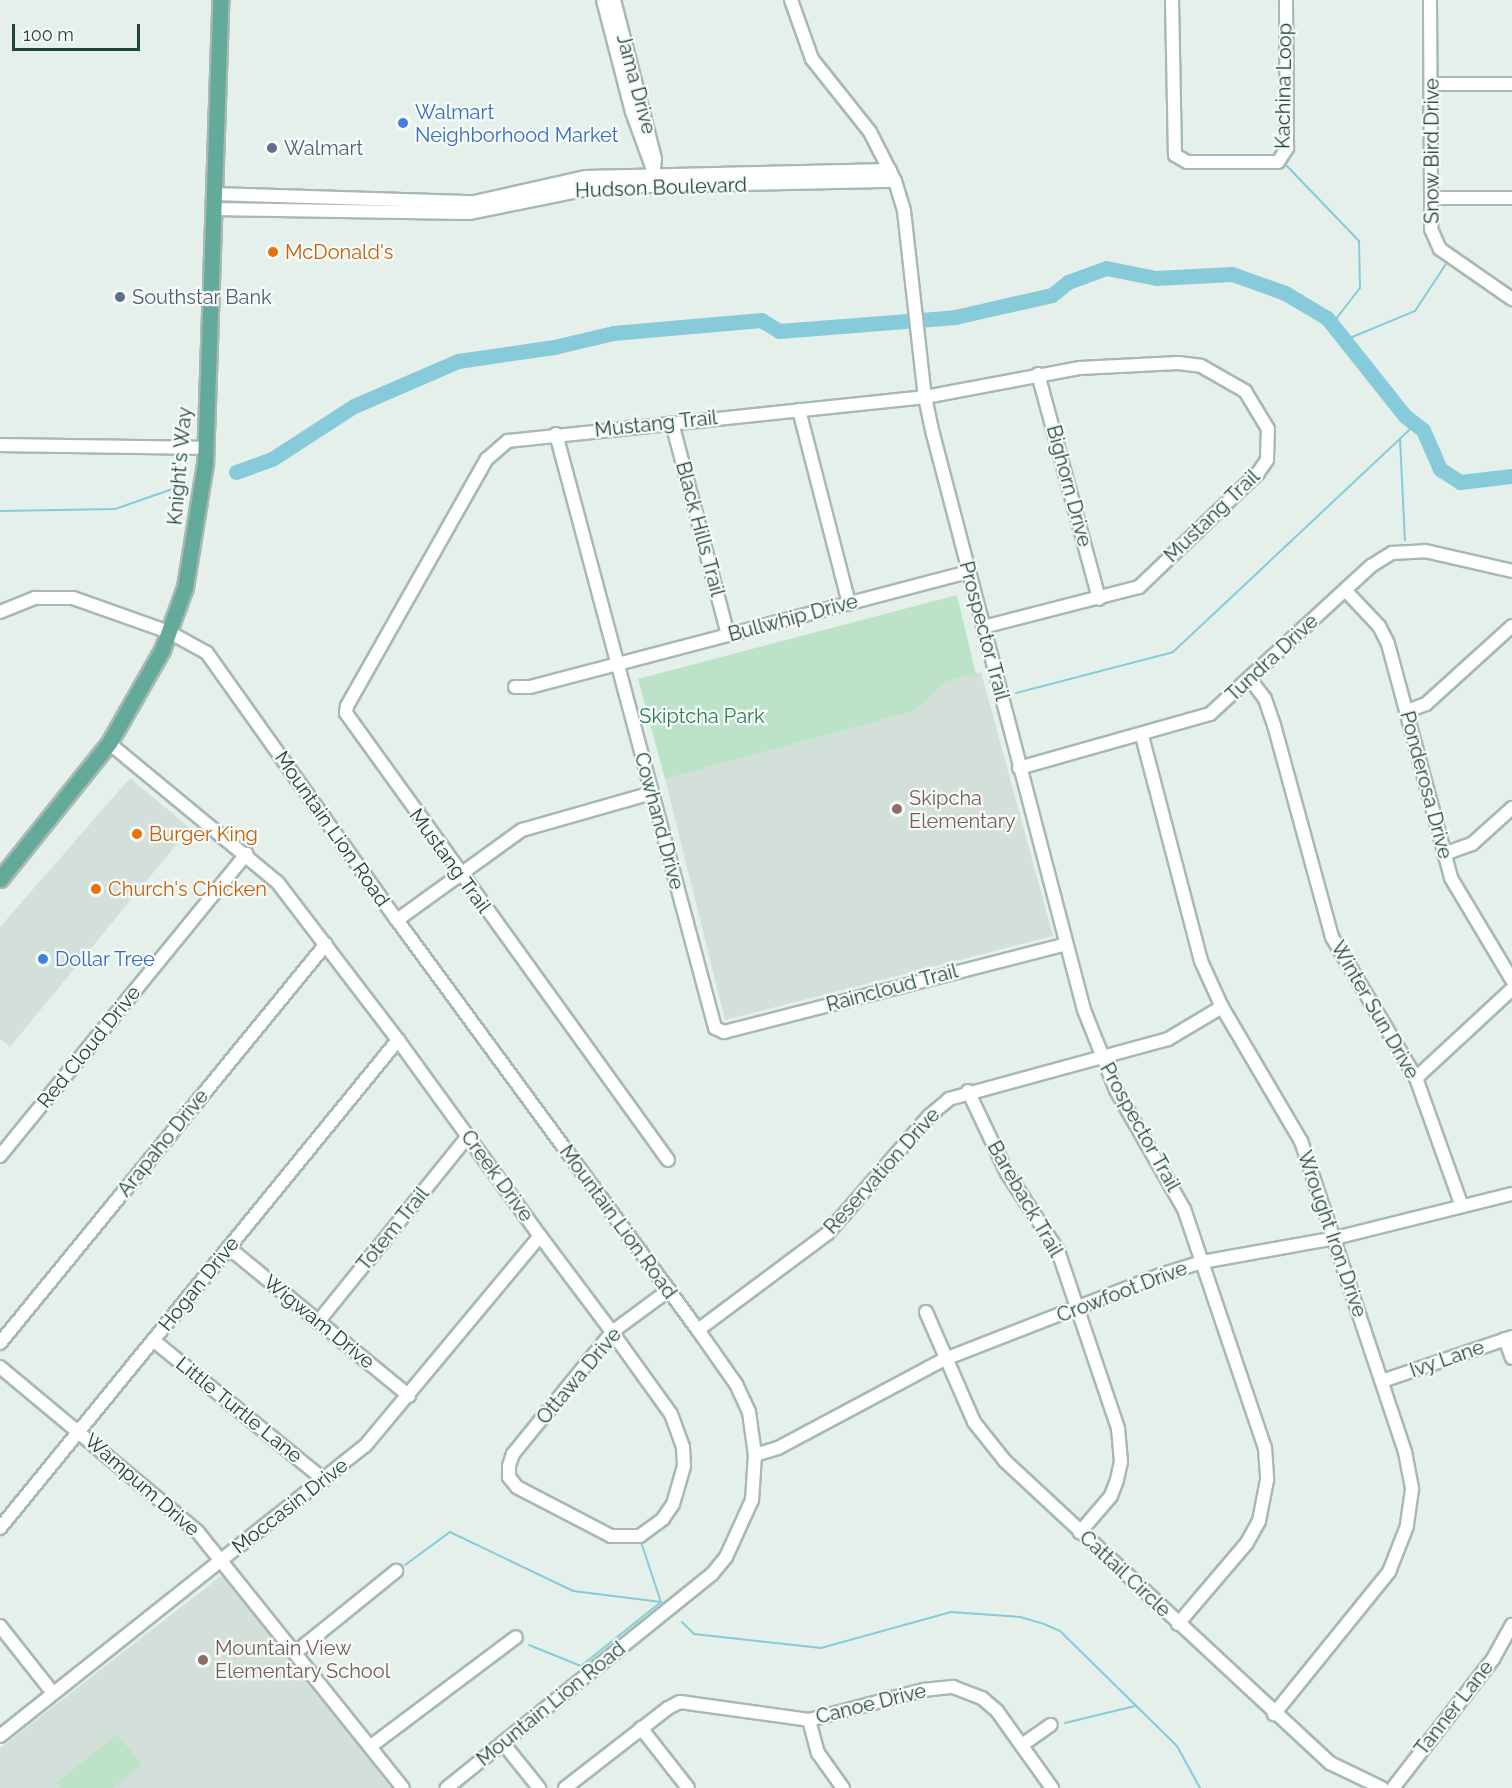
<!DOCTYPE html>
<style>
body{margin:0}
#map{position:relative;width:1512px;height:1788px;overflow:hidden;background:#e5f0eb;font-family:Raleway,sans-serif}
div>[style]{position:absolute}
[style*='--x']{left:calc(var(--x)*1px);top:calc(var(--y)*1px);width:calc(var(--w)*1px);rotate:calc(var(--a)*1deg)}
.built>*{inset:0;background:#d3e0da}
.green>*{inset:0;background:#bce3c8}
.stream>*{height:2px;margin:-1px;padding:0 1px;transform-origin:1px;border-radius:1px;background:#87cada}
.river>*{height:15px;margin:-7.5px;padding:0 7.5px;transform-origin:7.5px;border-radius:7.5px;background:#87cada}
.roads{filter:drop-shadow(2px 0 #a6b9b3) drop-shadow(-2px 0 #a6b9b3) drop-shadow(0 2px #a6b9b3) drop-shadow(0 -2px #a6b9b3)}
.minor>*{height:12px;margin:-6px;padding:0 6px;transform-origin:6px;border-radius:6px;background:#fff}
.major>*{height:15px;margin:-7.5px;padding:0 7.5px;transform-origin:7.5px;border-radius:7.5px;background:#64aa9b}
.dots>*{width:16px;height:16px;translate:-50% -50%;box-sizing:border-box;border:3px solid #f6fbf9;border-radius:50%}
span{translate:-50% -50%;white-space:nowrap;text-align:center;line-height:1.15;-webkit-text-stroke:4.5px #f6fbf9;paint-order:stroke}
.street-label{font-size:20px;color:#21443c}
.shop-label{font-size:20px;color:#366cbe}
.left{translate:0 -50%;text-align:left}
.service-label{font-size:20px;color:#4e5e75}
.food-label{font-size:20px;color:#c56008}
.park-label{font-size:20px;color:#26814d}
.education-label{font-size:20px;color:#785e54}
.scale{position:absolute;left:12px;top:24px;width:128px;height:27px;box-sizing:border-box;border:3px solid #21443c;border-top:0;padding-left:8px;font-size:18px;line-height:21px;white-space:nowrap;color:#21443c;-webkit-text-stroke:4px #f6fbf9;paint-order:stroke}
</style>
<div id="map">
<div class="built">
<i style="clip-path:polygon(981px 672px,1053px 936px,725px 1020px,665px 779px,915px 711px,944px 681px)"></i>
<i style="clip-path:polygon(130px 778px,190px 828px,10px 1047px,0 1039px,0 927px)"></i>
<i style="clip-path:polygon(226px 1572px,391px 1788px,0 1788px,0 1748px)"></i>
</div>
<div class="green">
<i style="clip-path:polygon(957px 595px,976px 674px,944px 682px,915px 711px,665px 779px,638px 679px)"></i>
<i style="clip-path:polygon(117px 1734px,142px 1765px,113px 1788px,61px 1788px,56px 1783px)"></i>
</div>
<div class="stream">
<i style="--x:1287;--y:166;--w:104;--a:46.2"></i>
<i style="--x:1359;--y:241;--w:47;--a:88.8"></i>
<i style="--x:1360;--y:288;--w:46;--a:127.9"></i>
<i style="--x:1345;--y:340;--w:76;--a:-22.5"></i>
<i style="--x:1415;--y:311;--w:56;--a:-56.6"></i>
<i style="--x:1400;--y:439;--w:101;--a:87.2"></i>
<i style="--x:0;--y:511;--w:115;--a:-1"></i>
<i style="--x:115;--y:509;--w:67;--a:-19.2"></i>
<i style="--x:1016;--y:693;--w:162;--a:-14.6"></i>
<i style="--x:1173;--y:652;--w:333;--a:-43.2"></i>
<i style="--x:641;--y:1542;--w:63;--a:71.6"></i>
<i style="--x:405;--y:1565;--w:56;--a:-36.3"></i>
<i style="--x:450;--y:1532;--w:136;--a:25.6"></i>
<i style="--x:573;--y:1591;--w:89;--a:7.1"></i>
<i style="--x:682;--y:1622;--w:17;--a:45"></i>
<i style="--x:694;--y:1634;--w:128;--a:6.3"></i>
<i style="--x:821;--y:1648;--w:135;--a:-15.5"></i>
<i style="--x:951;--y:1612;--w:69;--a:4.1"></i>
<i style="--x:1020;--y:1617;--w:25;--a:16"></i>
<i style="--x:1044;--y:1624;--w:17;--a:24"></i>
<i style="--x:1060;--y:1631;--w:164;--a:44.5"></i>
<i style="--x:1177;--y:1746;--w:48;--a:61.3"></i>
<i style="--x:529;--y:1645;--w:56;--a:22"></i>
<i style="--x:581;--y:1666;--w:102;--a:-38.7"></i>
<i style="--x:1065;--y:1723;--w:72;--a:-13.7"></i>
</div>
<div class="river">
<i style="--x:236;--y:472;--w:38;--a:-20"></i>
<i style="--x:272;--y:459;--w:98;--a:-32.9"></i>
<i style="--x:354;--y:406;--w:113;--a:-23.4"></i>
<i style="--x:458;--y:361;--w:97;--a:-8.3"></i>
<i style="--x:554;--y:347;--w:61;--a:-13.3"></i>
<i style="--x:613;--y:333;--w:149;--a:-5"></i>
<i style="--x:761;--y:320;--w:21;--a:31"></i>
<i style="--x:779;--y:331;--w:177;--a:-4.5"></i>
<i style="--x:955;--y:317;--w:99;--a:-12.8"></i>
<i style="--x:1052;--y:295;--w:21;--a:-39"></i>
<i style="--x:1068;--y:282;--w:40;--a:-20.2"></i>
<i style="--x:1106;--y:268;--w:51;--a:11.3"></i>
<i style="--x:1156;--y:278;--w:76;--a:-3"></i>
<i style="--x:1232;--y:274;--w:56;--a:19.7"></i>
<i style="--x:1285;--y:293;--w:49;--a:30.8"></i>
<i style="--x:1327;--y:318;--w:125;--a:51.5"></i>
<i style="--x:1405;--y:416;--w:23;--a:38"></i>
<i style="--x:1423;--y:430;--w:43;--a:66.4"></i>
<i style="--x:1440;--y:469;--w:24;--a:33"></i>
<i style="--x:1460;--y:482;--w:52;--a:-6.6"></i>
</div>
<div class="roads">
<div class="minor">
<i style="--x:603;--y:0;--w:116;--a:75.5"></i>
<i style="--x:632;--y:112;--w:59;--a:70"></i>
<i style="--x:614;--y:0;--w:164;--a:75.5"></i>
<i style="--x:655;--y:159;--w:23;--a:97"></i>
<i style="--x:791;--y:0;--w:63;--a:70.4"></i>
<i style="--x:812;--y:59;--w:93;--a:51.5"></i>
<i style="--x:870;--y:132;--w:55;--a:63"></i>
<i style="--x:895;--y:181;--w:31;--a:73"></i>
<i style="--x:904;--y:211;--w:187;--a:83.6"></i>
<i style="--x:925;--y:397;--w:38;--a:78"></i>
<i style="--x:933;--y:434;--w:595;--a:75.31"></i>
<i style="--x:1084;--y:1010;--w:86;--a:68.2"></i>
<i style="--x:1116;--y:1090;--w:137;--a:60.3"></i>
<i style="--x:1184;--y:1209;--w:252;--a:71.3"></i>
<i style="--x:1265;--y:1448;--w:32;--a:86"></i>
<i style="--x:1267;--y:1480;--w:42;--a:101"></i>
<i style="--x:1259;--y:1521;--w:26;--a:119"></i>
<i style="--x:1246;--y:1544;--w:105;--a:130.4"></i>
<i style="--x:1172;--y:0;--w:155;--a:88.9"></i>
<i style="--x:1175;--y:155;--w:14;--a:30"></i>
<i style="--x:1187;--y:162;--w:91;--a:0"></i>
<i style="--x:1278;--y:162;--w:17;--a:-57"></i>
<i style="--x:1287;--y:148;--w:148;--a:-90.4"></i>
<i style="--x:1430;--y:0;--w:229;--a:89.7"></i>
<i style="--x:1431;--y:229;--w:22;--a:66"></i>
<i style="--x:1440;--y:249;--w:88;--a:34.8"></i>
<i style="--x:1431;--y:84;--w:81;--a:0"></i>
<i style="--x:214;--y:194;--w:260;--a:1.8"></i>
<i style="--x:474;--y:202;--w:115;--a:-12.6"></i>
<i style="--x:586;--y:177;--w:304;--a:-1.3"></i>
<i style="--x:1431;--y:198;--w:81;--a:0"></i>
<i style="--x:213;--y:209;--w:256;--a:0.9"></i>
<i style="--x:469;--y:213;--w:132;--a:-11.4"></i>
<i style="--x:598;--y:187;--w:297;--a:-1.2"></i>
<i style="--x:1038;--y:374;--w:233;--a:74.8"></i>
<i style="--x:799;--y:410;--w:200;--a:75.5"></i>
<i style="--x:672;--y:423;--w:219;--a:75.2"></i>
<i style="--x:556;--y:434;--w:615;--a:75.01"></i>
<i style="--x:715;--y:1028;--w:10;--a:24"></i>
<i style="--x:724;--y:1032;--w:353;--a:-14.4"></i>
<i style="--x:0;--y:445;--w:205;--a:0.8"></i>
<i style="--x:1345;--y:590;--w:50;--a:46.6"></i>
<i style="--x:1379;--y:626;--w:20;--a:63"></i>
<i style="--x:1388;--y:644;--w:242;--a:74.9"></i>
<i style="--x:1451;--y:878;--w:119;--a:59.1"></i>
<i style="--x:0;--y:612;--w:38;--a:-22"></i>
<i style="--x:35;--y:598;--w:38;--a:0"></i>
<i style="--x:73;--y:598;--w:102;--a:19.5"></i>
<i style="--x:169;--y:632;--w:43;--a:28.9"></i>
<i style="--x:207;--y:653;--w:328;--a:54.6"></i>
<i style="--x:397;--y:920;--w:509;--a:53.72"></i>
<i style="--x:698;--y:1330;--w:66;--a:54.9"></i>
<i style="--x:736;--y:1384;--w:31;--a:65"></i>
<i style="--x:749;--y:1412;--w:43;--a:82.1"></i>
<i style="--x:755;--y:1455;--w:45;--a:93.8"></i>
<i style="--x:752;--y:1500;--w:63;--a:114.5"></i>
<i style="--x:726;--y:1557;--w:22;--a:129"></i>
<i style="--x:712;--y:1574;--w:341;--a:141.1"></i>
<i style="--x:1250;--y:679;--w:25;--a:53"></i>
<i style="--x:1265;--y:699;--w:28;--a:71"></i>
<i style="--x:1274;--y:725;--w:220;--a:74.7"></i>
<i style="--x:1332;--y:937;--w:164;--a:59.2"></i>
<i style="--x:1416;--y:1078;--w:134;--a:70.3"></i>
<i style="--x:515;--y:687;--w:15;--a:0"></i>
<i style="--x:530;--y:687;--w:454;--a:-14.7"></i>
<i style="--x:1407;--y:711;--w:20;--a:-20"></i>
<i style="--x:1426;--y:704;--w:116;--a:-42.2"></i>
<i style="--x:1142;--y:736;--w:233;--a:75.3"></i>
<i style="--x:1201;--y:961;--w:51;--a:65.5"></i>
<i style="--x:1222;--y:1007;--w:156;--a:59.5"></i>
<i style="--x:1301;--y:1141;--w:328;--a:71.5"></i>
<i style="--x:1405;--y:1452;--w:38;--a:79"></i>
<i style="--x:1412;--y:1489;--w:37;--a:98"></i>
<i style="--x:1407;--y:1526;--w:49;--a:111.4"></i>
<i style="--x:1389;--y:1572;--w:183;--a:129"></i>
<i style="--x:109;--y:743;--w:219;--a:39.6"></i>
<i style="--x:278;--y:883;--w:198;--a:52.6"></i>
<i style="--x:398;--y:1040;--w:242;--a:54.1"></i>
<i style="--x:540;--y:1236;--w:120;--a:53.1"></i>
<i style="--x:612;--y:1332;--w:101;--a:54.3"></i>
<i style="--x:671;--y:1414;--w:35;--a:70"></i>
<i style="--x:683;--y:1447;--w:19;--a:87"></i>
<i style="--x:684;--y:1466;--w:40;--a:106"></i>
<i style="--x:673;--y:1504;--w:18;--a:124"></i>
<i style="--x:663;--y:1519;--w:29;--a:144"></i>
<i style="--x:640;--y:1536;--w:29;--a:180"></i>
<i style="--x:611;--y:1536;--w:106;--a:-152.5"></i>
<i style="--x:517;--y:1487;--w:13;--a:-129"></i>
<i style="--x:509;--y:1477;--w:11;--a:-90"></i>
<i style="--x:509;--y:1466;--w:13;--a:-72"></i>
<i style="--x:513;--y:1454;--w:157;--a:-50.9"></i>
<i style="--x:612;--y:1332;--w:71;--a:-36.4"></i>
<i style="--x:1019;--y:768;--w:198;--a:-15.8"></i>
<i style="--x:1210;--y:714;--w:219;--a:-42.6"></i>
<i style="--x:1371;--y:566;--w:25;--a:-32"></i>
<i style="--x:1392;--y:553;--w:33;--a:-3"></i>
<i style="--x:1425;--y:551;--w:89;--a:12.9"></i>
<i style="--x:1444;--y:854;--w:30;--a:-20"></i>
<i style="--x:1472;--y:844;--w:54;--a:-42"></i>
<i style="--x:397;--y:920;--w:154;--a:-35.8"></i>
<i style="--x:522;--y:830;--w:135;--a:-15.9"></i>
<i style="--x:1416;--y:1078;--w:131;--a:-42.8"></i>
<i style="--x:968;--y:1091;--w:91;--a:64.6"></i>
<i style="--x:1007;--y:1173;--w:93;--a:56.8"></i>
<i style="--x:1058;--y:1251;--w:187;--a:71.3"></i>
<i style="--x:1118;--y:1428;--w:34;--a:85"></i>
<i style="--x:1121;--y:1462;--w:18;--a:103"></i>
<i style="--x:1117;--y:1480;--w:17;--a:111"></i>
<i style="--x:1111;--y:1496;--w:48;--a:130.7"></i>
<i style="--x:0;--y:1156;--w:390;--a:-50.8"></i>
<i style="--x:668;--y:1160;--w:551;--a:-125.77"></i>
<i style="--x:346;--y:713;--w:7;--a:-82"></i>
<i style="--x:347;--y:706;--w:284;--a:-60.5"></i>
<i style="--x:487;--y:459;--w:28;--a:-41"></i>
<i style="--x:508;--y:441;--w:419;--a:-6"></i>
<i style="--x:925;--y:397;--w:158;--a:-10.6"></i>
<i style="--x:1080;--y:368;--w:98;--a:-2.9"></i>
<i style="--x:1178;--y:363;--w:23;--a:7"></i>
<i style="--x:1201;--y:366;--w:51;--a:29.6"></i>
<i style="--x:1245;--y:391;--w:44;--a:58.8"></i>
<i style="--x:1268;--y:429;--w:31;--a:92"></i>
<i style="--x:1267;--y:460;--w:16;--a:125"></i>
<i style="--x:1258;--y:473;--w:165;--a:136.2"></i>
<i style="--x:1139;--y:587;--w:161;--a:165.6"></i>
<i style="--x:229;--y:1248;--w:233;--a:39.4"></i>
<i style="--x:926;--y:1312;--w:120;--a:66.4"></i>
<i style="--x:974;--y:1422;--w:50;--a:51.5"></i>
<i style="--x:1005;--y:1461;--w:444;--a:42.9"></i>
<i style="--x:1330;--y:1763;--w:58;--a:25.7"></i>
<i style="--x:318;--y:1322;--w:239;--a:-51.1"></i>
<i style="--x:698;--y:1330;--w:162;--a:-36.7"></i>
<i style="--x:828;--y:1233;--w:155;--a:-49.2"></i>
<i style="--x:929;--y:1116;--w:26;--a:-40"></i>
<i style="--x:949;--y:1099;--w:227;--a:-15.3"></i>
<i style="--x:1168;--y:1039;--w:63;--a:-30.7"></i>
<i style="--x:1505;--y:1339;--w:20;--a:70"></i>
<i style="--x:153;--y:1340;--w:221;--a:39.3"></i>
<i style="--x:0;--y:1343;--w:515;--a:-50.75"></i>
<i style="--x:0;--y:1367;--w:256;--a:39.8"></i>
<i style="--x:197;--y:1531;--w:329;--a:51.3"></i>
<i style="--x:1382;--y:1381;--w:137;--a:-18.7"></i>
<i style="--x:755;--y:1455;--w:24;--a:-17"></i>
<i style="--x:778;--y:1448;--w:189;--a:-28.1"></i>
<i style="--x:945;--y:1359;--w:231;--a:-21.3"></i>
<i style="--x:1160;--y:1275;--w:44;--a:-17.2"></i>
<i style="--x:1202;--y:1262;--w:135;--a:-10.2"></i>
<i style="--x:1335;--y:1238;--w:182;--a:-14"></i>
<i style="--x:0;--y:1528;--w:630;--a:-50.8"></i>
<i style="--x:0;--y:1626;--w:85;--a:51.7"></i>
<i style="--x:296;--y:1652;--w:129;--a:-39"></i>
<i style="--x:809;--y:1720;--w:34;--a:75"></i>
<i style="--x:818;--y:1753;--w:43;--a:54.5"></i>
<i style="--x:641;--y:1728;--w:76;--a:51.9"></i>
<i style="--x:0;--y:1736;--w:466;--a:-38.5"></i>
<i style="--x:365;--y:1446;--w:273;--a:-50.2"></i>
<i style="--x:503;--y:1743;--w:58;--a:51.3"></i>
<i style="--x:1022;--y:1745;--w:35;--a:-35"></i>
<i style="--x:371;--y:1746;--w:181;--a:-36.9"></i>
<i style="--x:565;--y:1788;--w:130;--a:-37.8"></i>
<i style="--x:668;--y:1708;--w:13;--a:-27"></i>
<i style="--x:680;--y:1702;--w:130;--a:7.9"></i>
<i style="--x:809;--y:1720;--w:118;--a:-14.7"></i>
<i style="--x:923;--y:1690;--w:30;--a:-6"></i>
<i style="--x:953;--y:1687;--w:31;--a:21"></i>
<i style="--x:982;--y:1698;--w:20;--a:41"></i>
<i style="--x:997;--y:1711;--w:95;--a:54.5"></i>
<i style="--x:1393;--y:1788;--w:163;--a:-52.2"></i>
<i style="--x:1493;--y:1659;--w:39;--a:-61"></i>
</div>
<div class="major">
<i style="--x:0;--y:879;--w:174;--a:-51.3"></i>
<i style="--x:109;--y:743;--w:107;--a:-60.3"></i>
<i style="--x:162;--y:650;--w:67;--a:-69.9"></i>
<i style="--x:185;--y:587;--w:125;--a:-80.8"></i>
<i style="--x:205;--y:464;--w:464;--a:-88.1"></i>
</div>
</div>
<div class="dots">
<i style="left:403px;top:123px;background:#3f7fe0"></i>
<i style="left:272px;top:148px;background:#5c6f8a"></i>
<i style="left:273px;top:252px;background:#e8710a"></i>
<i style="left:120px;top:297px;background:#5c6f8a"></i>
<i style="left:897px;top:809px;background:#8d6e63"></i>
<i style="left:137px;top:834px;background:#e8710a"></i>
<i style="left:96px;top:889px;background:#e8710a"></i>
<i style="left:43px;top:959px;background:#3f7fe0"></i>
<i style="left:203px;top:1660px;background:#8d6e63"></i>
</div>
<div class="street-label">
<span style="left:636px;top:84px;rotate:75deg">Jama Drive</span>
<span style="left:1284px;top:86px;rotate:-89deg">Kachina Loop</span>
<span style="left:1432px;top:151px;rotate:-90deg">Snow Bird Drive</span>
<span style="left:661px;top:188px;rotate:-2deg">Hudson Boulevard</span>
<span style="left:656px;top:424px;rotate:-6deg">Mustang Trail</span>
<span style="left:180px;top:466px;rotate:-85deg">Knight's Way</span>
<span style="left:1069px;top:486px;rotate:75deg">Bighorn Drive</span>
<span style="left:1212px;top:516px;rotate:-44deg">Mustang Trail</span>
<span style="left:700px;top:529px;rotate:75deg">Black Hills Trail</span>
<span style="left:793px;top:618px;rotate:-15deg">Bullwhip Drive</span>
<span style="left:984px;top:631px;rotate:75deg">Prospector Trail</span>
<span style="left:1272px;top:658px;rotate:-43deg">Tundra Drive</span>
<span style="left:1426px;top:785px;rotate:75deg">Ponderosa Drive</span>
<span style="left:659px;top:821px;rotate:75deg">Cowhand Drive</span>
<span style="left:332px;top:829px;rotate:55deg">Mountain Lion Road</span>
<span style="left:450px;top:861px;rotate:54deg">Mustang Trail</span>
<span style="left:892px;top:988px;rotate:-15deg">Raincloud Trail</span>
<span style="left:1375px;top:1010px;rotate:60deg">Winter Sun Drive</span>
<span style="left:89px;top:1047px;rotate:-51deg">Red Cloud Drive</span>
<span style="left:1140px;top:1127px;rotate:61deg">Prospector Trail</span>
<span style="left:163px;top:1143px;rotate:-51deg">Arapaho Drive</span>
<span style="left:882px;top:1171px;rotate:-48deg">Reservation Drive</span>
<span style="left:497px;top:1176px;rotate:54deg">Creek Drive</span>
<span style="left:1025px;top:1199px;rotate:60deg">Bareback Trail</span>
<span style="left:618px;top:1222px;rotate:54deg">Mountain Lion Road</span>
<span style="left:393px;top:1229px;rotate:-51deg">Totem Trail</span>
<span style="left:1332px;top:1234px;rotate:71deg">Wrought Iron Drive</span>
<span style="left:199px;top:1284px;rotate:-51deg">Hogan Drive</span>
<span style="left:1122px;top:1292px;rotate:-21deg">Crowfoot Drive</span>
<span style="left:319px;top:1322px;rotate:39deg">Wigwam Drive</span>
<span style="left:1447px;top:1359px;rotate:-19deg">Ivy Lane</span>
<span style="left:579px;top:1376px;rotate:-50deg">Ottawa Drive</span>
<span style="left:239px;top:1410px;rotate:39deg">Little Turtle Lane</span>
<span style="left:142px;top:1485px;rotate:41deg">Wampum Drive</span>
<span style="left:290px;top:1506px;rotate:-38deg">Moccasin Drive</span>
<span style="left:1125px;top:1574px;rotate:43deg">Cattail Circle</span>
<span style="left:551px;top:1704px;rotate:-39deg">Mountain Lion Road</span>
<span style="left:871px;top:1704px;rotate:-14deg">Canoe Drive</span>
<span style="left:1454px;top:1708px;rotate:-52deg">Tanner Lane</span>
</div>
<div class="shop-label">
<span class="left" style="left:415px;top:124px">Walmart<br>Neighborhood Market</span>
<span class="left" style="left:55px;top:959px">Dollar Tree</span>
</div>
<div class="service-label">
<span class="left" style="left:284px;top:148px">Walmart</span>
<span class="left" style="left:132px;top:297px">Southstar Bank</span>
</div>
<div class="food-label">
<span class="left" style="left:285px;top:252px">McDonald's</span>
<span class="left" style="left:149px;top:834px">Burger King</span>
<span class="left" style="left:108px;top:889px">Church's Chicken</span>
</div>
<div class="park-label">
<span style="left:702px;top:716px">Skiptcha Park</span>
</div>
<div class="education-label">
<span class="left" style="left:909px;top:810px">Skipcha<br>Elementary</span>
<span class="left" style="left:215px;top:1660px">Mountain View<br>Elementary School</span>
</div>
<div class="scale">100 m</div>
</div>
